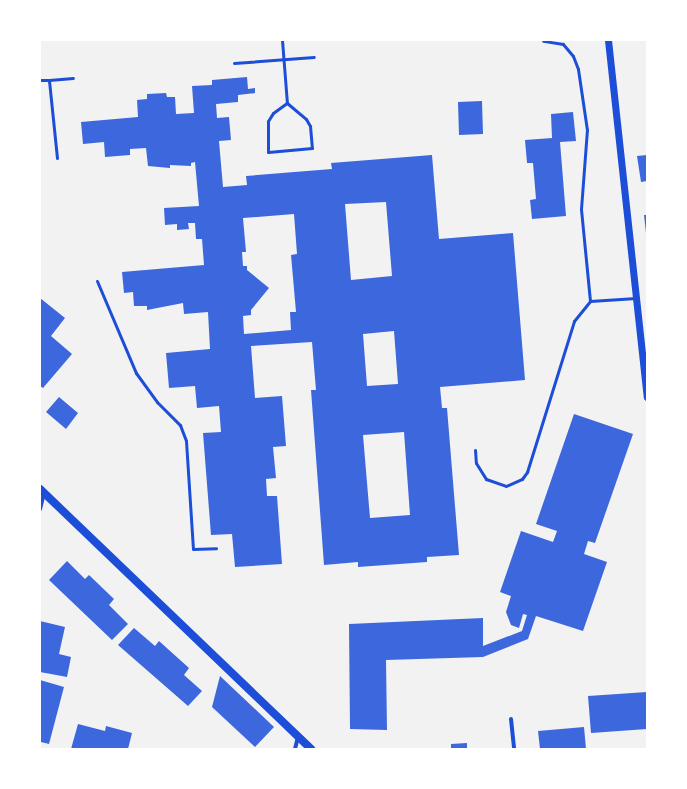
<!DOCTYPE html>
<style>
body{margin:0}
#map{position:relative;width:687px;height:789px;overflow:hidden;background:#f2f2f2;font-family:"Nunito Sans",sans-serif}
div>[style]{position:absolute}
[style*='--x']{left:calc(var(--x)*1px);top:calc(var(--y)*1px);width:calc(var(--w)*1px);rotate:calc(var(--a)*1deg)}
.building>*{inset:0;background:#3d67dc}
.service>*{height:3px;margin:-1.5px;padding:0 1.5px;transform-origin:1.5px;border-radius:1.5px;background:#1d4ed8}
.minor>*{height:4px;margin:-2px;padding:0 2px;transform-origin:2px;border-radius:2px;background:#1d4ed8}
.tertiary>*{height:7px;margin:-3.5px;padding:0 3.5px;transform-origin:3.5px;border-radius:3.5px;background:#1d4ed8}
.secondary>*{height:8px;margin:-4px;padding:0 4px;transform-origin:4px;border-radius:4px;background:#1d4ed8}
span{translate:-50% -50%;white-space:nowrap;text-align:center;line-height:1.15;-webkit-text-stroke:4px #fff;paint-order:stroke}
.frame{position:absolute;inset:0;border:41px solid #fff;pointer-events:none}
</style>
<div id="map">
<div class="building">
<i style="clip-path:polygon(evenodd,247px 77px,248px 89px,255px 88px,255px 93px,238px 95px,238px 102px,216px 104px,217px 118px,229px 117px,231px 140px,219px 141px,223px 187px,247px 185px,246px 176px,332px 169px,331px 163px,432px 155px,439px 239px,513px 233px,525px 380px,440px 387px,442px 408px,447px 408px,459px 555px,427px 557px,427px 562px,358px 567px,358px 562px,324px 565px,311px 390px,316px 390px,312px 342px,251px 346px,255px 398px,282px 396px,286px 446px,273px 447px,276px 478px,266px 479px,267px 496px,277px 496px,282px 564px,235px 567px,232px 534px,211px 535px,203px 433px,221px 432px,219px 406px,197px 408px,195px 386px,169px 388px,166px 353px,210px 349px,208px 312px,184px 314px,183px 303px,147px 310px,147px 306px,134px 306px,133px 292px,124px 293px,122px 272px,204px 265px,202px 239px,196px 239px,195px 223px,188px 223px,189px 229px,177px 230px,177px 224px,165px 225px,164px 208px,199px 206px,195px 162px,191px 163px,191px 166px,170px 165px,170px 168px,148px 166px,146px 148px,130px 149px,130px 155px,105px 157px,104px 142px,83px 144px,81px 122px,138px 117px,137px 100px,147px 99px,147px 94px,166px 93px,167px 97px,175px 97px,176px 114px,194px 113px,192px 86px,212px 85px,212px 80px,247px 77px,386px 202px,392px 276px,351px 280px,345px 204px,386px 202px,247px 77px,294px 214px,297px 254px,291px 255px,296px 312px,290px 312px,291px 330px,244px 334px,243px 316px,251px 315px,251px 310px,269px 288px,247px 270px,247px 266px,243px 266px,242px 252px,246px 252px,243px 218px,294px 214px,247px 77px,394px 331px,398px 384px,367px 386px,363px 334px,394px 331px,247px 77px,404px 432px,410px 515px,370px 518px,363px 435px,404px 432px)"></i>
<i style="clip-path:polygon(482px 101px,483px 134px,459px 135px,458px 102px)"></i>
<i style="clip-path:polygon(573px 112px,576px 141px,560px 142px,566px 216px,532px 219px,530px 200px,536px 199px,533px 163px,527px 163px,525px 140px,552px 138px,551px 114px)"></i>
<i style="clip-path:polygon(647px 155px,647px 181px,641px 182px,637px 156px)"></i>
<i style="clip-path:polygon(644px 215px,647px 215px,647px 233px,646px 233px)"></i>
<i style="clip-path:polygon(40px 298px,65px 318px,51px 336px,72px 354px,43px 388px,40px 386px)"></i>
<i style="clip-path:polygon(59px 397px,78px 413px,66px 429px,46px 412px)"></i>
<i style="clip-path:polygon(574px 414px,633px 434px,595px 543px,588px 541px,584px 554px,607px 562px,583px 631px,536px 616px,528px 639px,483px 657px,386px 660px,387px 730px,350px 729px,349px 624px,483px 618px,483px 646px,522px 631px,527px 615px,523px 614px,519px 628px,511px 625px,506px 612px,511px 596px,500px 592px,521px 531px,553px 542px,557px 531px,536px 524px)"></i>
<i style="clip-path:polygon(67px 561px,85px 579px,89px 575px,114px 599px,109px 605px,128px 624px,112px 640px,49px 580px)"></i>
<i style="clip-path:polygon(40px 621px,65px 627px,59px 654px,71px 657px,67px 677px,40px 672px)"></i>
<i style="clip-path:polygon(134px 628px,155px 646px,159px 641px,189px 668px,184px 675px,202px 691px,188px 706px,118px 645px)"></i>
<i style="clip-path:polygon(220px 676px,274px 727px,255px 747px,212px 707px)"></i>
<i style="clip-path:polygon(40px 680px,64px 687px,49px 744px,41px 742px,41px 745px)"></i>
<i style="clip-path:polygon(647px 692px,647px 729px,591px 733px,588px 696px)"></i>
<i style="clip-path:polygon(78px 724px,105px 731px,106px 726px,132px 733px,128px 749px,71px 749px)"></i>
<i style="clip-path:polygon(584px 727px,586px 749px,540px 749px,538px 731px)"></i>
<i style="clip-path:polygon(467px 743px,467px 749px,451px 749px,451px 744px)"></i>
</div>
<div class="service">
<i style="--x:282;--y:40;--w:63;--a:85.5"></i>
<i style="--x:287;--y:103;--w:25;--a:40"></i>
<i style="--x:306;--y:119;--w:8;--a:60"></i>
<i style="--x:310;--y:126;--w:22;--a:85"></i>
<i style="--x:312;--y:148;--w:44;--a:174.8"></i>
<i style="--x:268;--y:152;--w:31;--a:-90"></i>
<i style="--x:268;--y:121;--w:9;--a:-58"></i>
<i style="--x:273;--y:113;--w:17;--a:-36"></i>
<i style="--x:234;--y:63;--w:80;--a:-4.3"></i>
<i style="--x:40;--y:80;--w:9;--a:0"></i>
<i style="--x:57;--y:158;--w:78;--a:-95.9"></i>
<i style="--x:49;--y:80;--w:24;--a:-5"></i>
<i style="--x:97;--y:281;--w:100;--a:67"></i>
<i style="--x:136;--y:373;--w:36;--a:54"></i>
<i style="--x:157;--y:402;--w:33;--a:45"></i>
<i style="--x:180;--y:425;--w:17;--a:69"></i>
<i style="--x:186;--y:441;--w:108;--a:86.3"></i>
<i style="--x:193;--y:549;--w:23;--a:-2"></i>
<i style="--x:590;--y:301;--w:46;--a:-3.7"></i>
<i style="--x:475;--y:450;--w:13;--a:86"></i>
<i style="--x:476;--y:463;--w:19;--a:58"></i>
<i style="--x:486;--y:479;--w:21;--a:19"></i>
<i style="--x:506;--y:486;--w:17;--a:-24"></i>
<i style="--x:522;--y:479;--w:9;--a:-54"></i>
<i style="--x:527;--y:472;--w:158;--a:-72.7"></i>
<i style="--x:574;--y:321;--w:26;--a:-51"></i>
<i style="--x:590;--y:301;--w:92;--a:-95.6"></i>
<i style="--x:581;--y:209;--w:79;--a:-85.7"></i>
<i style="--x:587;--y:130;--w:62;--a:-98.4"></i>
<i style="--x:578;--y:69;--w:14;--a:-111"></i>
<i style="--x:573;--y:56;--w:16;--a:-130"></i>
<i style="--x:563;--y:44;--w:20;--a:-171"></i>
</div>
<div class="minor">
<i style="--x:40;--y:509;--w:16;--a:-76"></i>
<i style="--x:511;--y:719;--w:30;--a:84"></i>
<i style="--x:295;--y:749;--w:12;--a:-76"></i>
</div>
<div class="tertiary">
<i style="--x:608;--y:40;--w:359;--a:83.8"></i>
</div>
<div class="secondary">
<i style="--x:40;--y:489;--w:376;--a:43.8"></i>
</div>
<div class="frame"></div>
</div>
